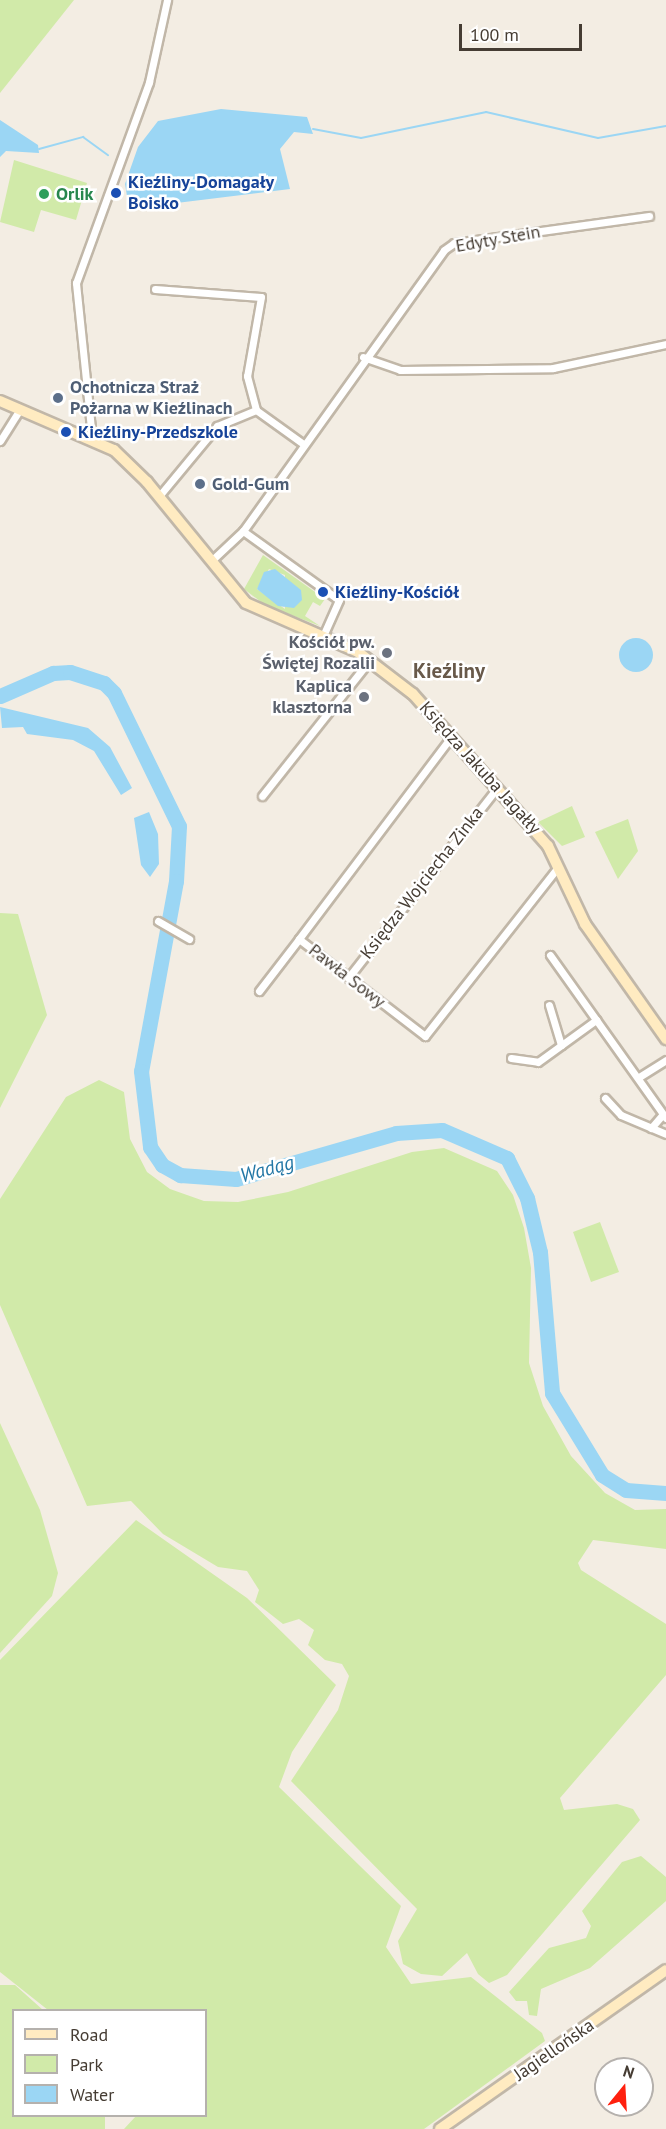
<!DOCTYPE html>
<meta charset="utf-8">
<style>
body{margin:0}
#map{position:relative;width:666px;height:2129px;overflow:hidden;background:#f3ede3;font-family:"PT Sans",sans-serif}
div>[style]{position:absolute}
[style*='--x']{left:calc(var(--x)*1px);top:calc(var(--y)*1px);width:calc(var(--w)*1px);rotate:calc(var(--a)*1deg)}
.green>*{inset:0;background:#d1eaa9}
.water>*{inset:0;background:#9bd6f4}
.round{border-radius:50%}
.stream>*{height:2px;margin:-1px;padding:0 1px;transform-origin:1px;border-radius:1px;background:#9bd6f4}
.river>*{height:15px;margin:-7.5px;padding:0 7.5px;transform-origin:7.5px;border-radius:7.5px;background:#9bd6f4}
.roads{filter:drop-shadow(2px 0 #c1b7a8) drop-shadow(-2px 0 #c1b7a8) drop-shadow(0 2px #c1b7a8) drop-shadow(0 -2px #c1b7a8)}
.street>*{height:7px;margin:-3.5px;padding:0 3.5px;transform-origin:3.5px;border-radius:3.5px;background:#fff}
.secondary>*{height:10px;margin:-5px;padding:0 5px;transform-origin:5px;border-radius:5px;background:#ffebc1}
.dots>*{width:16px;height:16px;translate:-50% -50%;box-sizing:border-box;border:3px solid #fff;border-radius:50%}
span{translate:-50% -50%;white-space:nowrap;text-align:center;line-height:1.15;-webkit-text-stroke:5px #fff;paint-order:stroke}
.transit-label{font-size:18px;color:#164399;font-weight:700}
.left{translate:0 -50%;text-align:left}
.leisure-label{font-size:18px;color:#27864d;font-weight:700}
.street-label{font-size:18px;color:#453c33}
.service-label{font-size:18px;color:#4e5e75;font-weight:700}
.worship-label{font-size:18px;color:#5b616d;font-weight:700}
.right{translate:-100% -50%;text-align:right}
.water-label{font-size:20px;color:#2578a6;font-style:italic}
.quarter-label{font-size:21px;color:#68594a;font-weight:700}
.legend{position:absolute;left:12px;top:2009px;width:195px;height:108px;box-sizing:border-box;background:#fff;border:2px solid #b5b1ad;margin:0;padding:8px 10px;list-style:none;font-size:18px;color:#453c33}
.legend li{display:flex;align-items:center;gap:12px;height:30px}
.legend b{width:30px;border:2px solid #b5b1ad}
.north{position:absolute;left:594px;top:2057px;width:60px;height:60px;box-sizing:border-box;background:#fff;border:2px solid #b5b1ad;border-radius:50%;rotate:18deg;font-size:16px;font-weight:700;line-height:24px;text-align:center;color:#453c33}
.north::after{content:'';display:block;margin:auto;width:21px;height:27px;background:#ff200e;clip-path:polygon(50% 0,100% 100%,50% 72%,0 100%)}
.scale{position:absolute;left:459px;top:24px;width:123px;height:27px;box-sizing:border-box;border:3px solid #453c33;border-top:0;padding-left:8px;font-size:18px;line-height:21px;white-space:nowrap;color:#453c33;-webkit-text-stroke:4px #fff;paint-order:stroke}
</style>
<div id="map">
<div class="green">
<i style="clip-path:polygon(0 0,74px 0,0 93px)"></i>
<i style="clip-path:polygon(14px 160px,87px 183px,76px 220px,41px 210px,34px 232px,0 222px)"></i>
<i style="clip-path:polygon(evenodd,263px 555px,325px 599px,320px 606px,313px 602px,305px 616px,320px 626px,265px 605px,244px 589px,263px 555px,269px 569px,285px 575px,285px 609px,257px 589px,269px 569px)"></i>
<i style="clip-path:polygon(572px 806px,585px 837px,562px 846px,538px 822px)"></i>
<i style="clip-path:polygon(628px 819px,638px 851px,618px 879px,595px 832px)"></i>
<i style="clip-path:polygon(0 913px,18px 914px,47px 1015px,0 1108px)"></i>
<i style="clip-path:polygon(99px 1080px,124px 1092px,130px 1139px,147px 1172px,170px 1189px,204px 1201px,238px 1202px,288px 1192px,412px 1152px,444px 1148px,497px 1171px,513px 1195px,524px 1228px,531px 1268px,529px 1363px,543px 1406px,571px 1456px,605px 1493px,635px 1510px,666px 1509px,666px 1549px,593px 1540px,578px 1563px,581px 1570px,666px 1624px,666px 1675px,560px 1798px,564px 1810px,617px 1804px,633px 1809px,640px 1820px,507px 1975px,489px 1983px,478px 1974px,467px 1953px,442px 1976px,421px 1974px,403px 1964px,398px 1941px,417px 1909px,291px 1781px,338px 1710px,349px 1676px,342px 1664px,325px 1660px,308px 1645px,314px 1630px,299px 1619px,283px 1624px,255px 1602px,259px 1590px,247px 1571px,218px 1567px,163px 1534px,131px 1501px,87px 1506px,0 1305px,0 1199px,66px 1097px)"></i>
<i style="clip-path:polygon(600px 1222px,619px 1272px,591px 1282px,573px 1232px)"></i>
<i style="clip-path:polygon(0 1423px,40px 1510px,58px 1573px,52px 1596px,0 1653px)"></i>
<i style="clip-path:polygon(136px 1520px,247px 1598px,336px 1685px,292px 1752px,279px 1787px,401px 1906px,386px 1947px,411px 1984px,471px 1977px,542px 2033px,545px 2041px,424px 2129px,124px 2129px,136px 2116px,206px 2116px,206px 2010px,48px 2010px,0 1972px,0 1660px)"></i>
<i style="clip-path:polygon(641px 1856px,666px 1877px,666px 1901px,590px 1968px,541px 1989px,537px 2016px,529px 2015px,527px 2001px,516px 2001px,509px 1992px,549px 1948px,586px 1938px,591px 1926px,582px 1911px,622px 1862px)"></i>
<i style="clip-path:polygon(0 1985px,15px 1985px,43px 2010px,14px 2010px,14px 2116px,105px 2116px,105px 2129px,0 2129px)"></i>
</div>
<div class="water">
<i style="clip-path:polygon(221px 109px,307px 117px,313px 134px,294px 132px,280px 149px,290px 189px,152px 206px,128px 202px,125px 184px,138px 147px,158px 121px)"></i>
<i style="clip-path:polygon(0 120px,38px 145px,39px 153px,6px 151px,0 157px)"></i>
<i style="clip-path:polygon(275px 569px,301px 590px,302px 600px,294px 608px,278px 606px,257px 589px,264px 572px)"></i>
<i class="round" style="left:619px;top:638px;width:34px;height:34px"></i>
<i style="clip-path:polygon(0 707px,88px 728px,110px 747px,132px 788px,121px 795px,94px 751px,73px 740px,27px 734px,23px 727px,2px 728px)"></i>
<i style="clip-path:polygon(149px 812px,158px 834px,159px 864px,150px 877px,141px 865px,134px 818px)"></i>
</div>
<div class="stream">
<i style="--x:313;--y:129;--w:49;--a:10.6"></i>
<i style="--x:361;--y:138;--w:128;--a:-11.7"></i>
<i style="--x:486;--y:112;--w:115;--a:13.1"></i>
<i style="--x:598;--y:138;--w:69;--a:-10"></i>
<i style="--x:39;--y:149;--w:46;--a:-15.3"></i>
<i style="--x:83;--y:137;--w:31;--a:36"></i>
</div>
<div class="river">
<i style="--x:0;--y:696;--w:58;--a:-23.5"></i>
<i style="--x:53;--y:673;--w:17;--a:-3"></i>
<i style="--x:70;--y:672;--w:36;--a:18"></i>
<i style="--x:104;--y:683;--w:14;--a:45"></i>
<i style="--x:114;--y:693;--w:148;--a:64"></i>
<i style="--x:179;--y:826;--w:55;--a:93.1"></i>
<i style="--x:176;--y:881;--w:193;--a:100.4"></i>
<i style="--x:141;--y:1071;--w:77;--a:83.2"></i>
<i style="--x:150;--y:1147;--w:22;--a:56"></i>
<i style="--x:162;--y:1165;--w:21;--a:29"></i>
<i style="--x:180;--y:1175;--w:56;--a:4.1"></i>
<i style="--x:236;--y:1179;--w:166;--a:-16"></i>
<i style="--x:396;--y:1133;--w:46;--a:-3.7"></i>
<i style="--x:442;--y:1130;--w:71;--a:23.3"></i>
<i style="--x:507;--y:1158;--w:45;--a:63.4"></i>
<i style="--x:527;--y:1198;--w:56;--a:76.5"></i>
<i style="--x:540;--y:1252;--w:142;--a:85.1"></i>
<i style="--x:552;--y:1393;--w:96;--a:58.6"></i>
<i style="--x:602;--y:1475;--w:28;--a:32"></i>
<i style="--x:626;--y:1490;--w:40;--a:4.3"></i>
</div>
<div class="roads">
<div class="street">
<i style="--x:155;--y:289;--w:106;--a:4.3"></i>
<i style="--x:261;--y:297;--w:80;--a:100"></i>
<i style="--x:247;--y:376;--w:35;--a:75"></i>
<i style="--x:256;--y:410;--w:42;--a:157.7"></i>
<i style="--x:217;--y:426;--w:91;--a:129.6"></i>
<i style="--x:363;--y:357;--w:39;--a:19"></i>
<i style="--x:400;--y:370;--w:153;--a:-0.7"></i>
<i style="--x:553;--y:368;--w:116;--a:-12"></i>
<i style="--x:256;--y:410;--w:57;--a:35.7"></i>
<i style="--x:92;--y:438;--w:156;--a:-95.9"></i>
<i style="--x:76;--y:283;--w:214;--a:-70"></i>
<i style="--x:149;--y:82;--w:84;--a:-77.6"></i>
<i style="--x:0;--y:441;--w:38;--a:-58"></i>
<i style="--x:243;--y:531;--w:118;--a:35.7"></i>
<i style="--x:339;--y:600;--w:39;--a:114"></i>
<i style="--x:211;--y:561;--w:44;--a:-43.2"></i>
<i style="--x:243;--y:531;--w:345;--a:-54.4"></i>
<i style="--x:444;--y:250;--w:12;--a:-35"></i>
<i style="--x:454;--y:243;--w:197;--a:-7.9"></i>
<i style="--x:451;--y:737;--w:253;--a:127"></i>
<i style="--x:299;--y:939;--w:159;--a:37.6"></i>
<i style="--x:425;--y:1036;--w:215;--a:-51.8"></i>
<i style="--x:262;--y:796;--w:172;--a:-51.6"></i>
<i style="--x:158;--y:921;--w:36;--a:30"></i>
<i style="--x:550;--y:955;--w:200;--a:54.6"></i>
<i style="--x:348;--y:978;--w:241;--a:-51.9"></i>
<i style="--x:259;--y:991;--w:66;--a:-52.4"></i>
<i style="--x:549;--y:1005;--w:42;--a:73.3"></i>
<i style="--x:511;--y:1058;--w:27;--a:8"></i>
<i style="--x:538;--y:1062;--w:72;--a:-35.9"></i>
<i style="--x:639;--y:1077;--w:32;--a:-32"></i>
<i style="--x:605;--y:1098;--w:23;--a:47"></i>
<i style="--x:621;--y:1115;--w:49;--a:22.9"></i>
<i style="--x:651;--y:1128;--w:18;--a:-49"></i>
</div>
<div class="secondary">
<i style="--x:0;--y:401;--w:124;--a:23.3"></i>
<i style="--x:114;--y:450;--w:46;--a:44.1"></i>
<i style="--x:147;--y:482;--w:156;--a:50.7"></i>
<i style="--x:246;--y:603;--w:122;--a:23.6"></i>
<i style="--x:358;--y:652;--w:69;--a:37.4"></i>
<i style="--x:413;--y:694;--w:203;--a:48.4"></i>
<i style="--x:548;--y:846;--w:86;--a:64.6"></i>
<i style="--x:585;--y:924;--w:141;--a:54.8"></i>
<i style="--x:440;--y:2129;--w:276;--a:-35.1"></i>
</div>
</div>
<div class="dots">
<i style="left:116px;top:193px;background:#1a4fb4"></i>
<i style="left:44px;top:194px;background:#2e9e5b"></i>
<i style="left:58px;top:398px;background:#5c6f8a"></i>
<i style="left:66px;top:432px;background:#1a4fb4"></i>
<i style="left:200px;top:484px;background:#5c6f8a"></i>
<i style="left:323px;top:592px;background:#1a4fb4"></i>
<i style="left:387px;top:653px;background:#6b7280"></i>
<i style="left:364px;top:697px;background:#6b7280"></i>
</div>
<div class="transit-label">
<span class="left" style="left:128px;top:193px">Kieźliny-Domagały<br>Boisko</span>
<span class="left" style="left:78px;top:432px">Kieźliny-Przedszkole</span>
<span class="left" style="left:335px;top:592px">Kieźliny-Kościół</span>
</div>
<div class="leisure-label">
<span class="left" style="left:56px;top:194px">Orlik</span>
</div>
<div class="street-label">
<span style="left:498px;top:239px;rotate:-10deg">Edyty Stein</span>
<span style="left:480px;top:768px;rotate:48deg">Księdza Jakuba Jagałły</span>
<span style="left:422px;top:883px;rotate:-52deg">Księdza Wojciecha Zinka</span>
<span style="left:347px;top:976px;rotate:38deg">Pawła Sowy</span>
<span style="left:554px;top:2050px;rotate:-35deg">Jagiellońska</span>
</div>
<div class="service-label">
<span class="left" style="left:70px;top:398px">Ochotnicza Straż<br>Pożarna w Kieźlinach</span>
<span class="left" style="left:212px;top:484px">Gold-Gum</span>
</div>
<div class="worship-label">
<span class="right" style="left:375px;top:653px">Kościół pw.<br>Świętej Rozalii</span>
<span class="right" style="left:352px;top:697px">Kaplica<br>klasztorna</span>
</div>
<div class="water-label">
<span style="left:267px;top:1169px;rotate:-15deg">Wadąg</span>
</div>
<div class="quarter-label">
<span style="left:449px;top:671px">Kieźliny</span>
</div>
<ul class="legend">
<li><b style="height:8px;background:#ffebc1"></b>Road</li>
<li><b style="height:16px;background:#d1eaa9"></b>Park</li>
<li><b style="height:16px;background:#9bd6f4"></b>Water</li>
</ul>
<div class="north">N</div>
<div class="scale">100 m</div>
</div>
